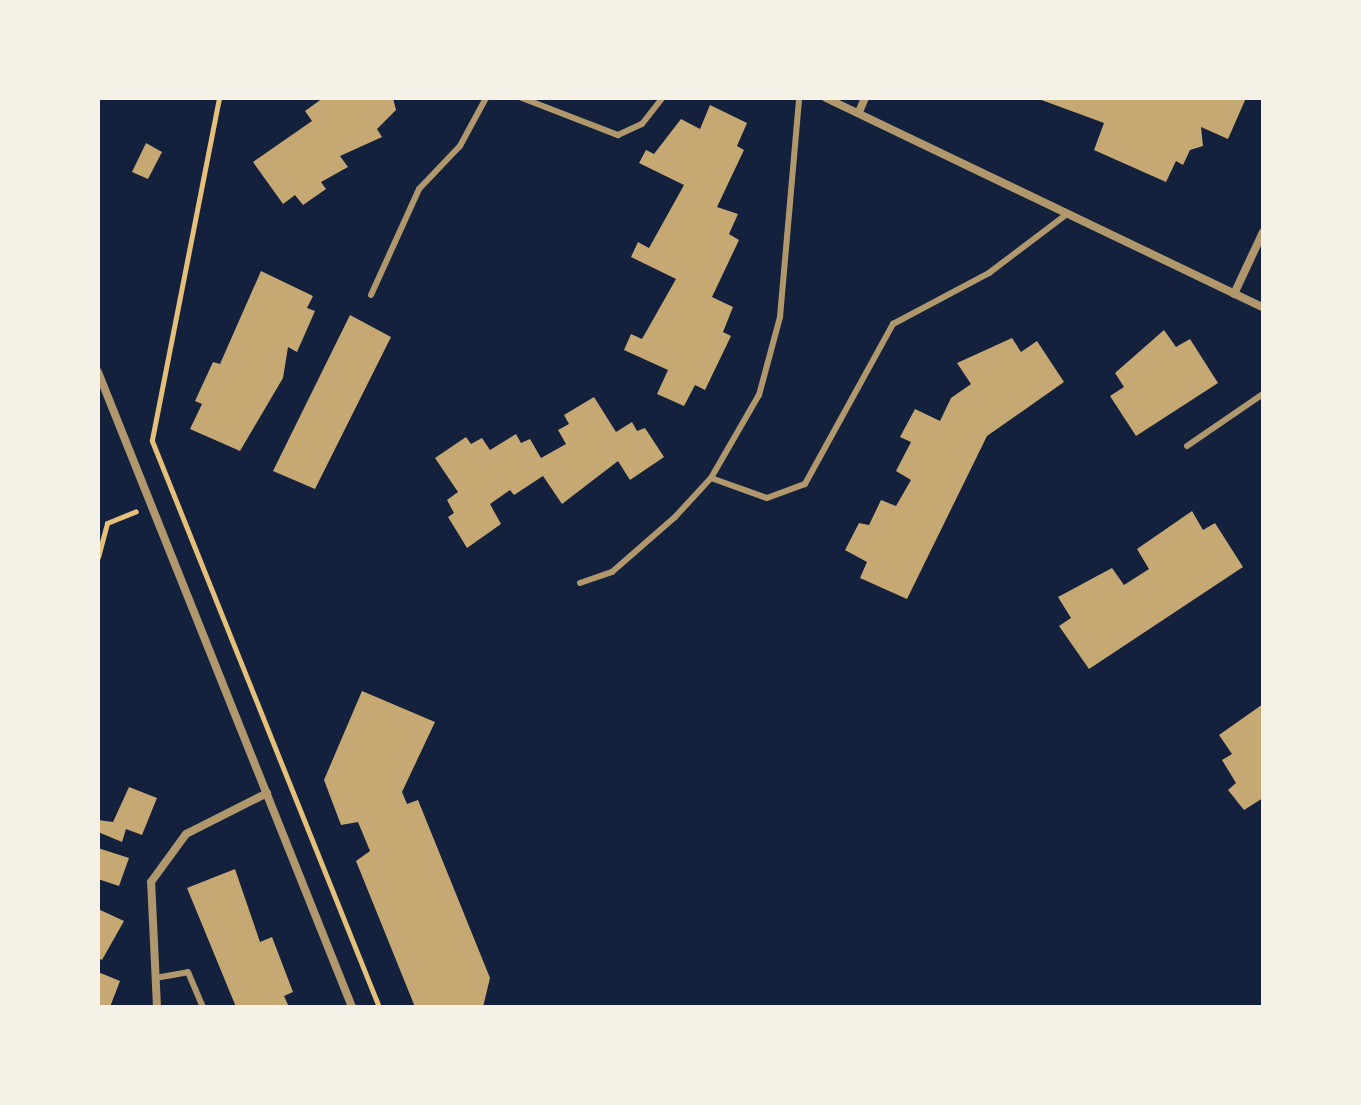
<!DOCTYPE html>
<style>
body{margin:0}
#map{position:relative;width:1361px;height:1105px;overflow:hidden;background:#14213d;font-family:"Alegreya Sans",sans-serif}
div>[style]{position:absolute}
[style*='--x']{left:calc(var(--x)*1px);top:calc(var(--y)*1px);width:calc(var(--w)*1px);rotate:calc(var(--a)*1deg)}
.building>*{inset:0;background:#c6a872}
.path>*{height:5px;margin:-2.5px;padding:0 2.5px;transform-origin:2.5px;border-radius:2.5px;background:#e5c07b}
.service>*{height:6px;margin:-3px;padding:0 3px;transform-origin:3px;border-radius:3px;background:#b1986c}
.minor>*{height:8px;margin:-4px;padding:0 4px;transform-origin:4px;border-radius:4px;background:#b1986c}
span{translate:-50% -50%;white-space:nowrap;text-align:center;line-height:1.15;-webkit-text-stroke:6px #f6f1e7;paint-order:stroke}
.frame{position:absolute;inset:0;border:100px solid #f6f1e7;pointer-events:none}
</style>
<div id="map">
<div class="building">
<i style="clip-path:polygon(323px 98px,393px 98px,396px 110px,377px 129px,382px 137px,340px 156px,348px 167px,321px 182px,326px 189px,303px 205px,295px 195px,283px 204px,253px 162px,312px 121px,305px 111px)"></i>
<i style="clip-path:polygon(1036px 98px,1246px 98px,1228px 139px,1201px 127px,1203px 146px,1190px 150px,1183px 165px,1176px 161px,1166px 182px,1094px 150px,1104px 123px)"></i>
<i style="clip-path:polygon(710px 105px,747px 123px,737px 146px,744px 150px,717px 207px,738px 214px,729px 234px,739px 240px,712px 297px,733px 307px,723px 332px,731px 336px,705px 390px,695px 385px,684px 406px,657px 394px,668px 370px,624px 350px,631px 334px,642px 339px,676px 279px,631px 257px,638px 242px,649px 248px,684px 185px,639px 163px,646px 150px,654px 154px,681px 119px,700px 129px)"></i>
<i style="clip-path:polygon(146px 143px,162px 152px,148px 179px,132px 172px)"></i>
<i style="clip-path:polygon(261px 271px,313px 296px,307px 308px,315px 311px,297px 352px,288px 347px,283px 378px,240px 451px,190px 429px,202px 404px,195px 401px,213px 362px,220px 364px)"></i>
<i style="clip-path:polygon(350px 315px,391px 337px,315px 489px,273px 471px)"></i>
<i style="clip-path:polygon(1164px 330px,1176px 347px,1190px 339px,1218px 383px,1136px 436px,1110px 396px,1124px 387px,1115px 373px)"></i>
<i style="clip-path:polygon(1012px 338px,1021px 352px,1037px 341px,1064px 382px,987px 436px,907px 599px,860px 578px,867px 562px,845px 550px,859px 523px,869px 525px,881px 500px,896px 506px,911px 480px,896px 471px,911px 442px,900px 437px,915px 409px,940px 421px,951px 398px,971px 384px,957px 363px)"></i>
<i style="clip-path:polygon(594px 397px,616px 432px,632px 422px,637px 431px,645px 428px,664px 457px,630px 480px,618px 461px,562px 504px,543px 476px,514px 495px,510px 490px,490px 504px,501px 524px,467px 548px,448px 517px,454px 513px,447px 500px,458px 492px,435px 458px,466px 437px,471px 444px,482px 438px,490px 450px,516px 434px,521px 443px,530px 439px,541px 458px,566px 444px,558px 430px,569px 424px,564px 415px)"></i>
<i style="clip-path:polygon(1192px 511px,1203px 530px,1215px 523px,1243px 567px,1089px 669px,1059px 626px,1071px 618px,1058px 597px,1112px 568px,1124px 585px,1149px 569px,1137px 549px)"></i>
<i style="clip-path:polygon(362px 691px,435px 722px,402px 792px,407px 804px,418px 800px,490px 978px,483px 1007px,415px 1007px,356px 861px,370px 851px,358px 822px,341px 825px,324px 780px)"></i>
<i style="clip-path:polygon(1263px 704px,1263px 798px,1244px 810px,1228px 790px,1236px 783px,1222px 760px,1232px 754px,1219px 735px)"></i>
<i style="clip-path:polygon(129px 787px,157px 798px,142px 835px,126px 829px,122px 842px,98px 832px,98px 820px,113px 822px)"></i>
<i style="clip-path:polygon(98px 848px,129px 858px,119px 886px,98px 879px)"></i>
<i style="clip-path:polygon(235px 869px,260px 942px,272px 937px,293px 992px,284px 996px,289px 1007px,236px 1007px,187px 888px)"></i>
<i style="clip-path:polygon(98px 909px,124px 921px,102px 960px,98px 958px)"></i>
<i style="clip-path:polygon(98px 972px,120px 981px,110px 1007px,98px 1007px)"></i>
</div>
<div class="path">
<i style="--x:219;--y:98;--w:349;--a:101.1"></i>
<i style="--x:152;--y:441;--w:610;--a:68.15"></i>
<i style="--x:98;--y:557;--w:35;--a:-75"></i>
<i style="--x:107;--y:523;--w:31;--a:-22"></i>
</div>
<div class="service">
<i style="--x:522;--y:98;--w:103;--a:21.1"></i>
<i style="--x:618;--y:135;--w:26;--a:-25"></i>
<i style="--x:642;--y:124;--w:33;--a:-52"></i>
<i style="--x:371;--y:295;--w:116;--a:-65.6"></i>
<i style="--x:419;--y:189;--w:59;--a:-46.4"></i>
<i style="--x:460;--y:146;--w:55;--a:-61.6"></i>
<i style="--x:1187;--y:446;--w:92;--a:-34.4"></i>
<i style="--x:711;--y:478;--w:59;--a:19.7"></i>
<i style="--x:767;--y:498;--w:40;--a:-20.2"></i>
<i style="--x:805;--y:484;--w:183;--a:-61.2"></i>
<i style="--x:893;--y:324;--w:109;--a:-28"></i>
<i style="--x:989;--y:273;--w:98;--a:-37.1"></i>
<i style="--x:580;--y:583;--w:34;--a:-19"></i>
<i style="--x:612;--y:572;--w:84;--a:-41.1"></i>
<i style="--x:675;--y:517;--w:53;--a:-47.3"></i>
<i style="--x:711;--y:478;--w:96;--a:-60"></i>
<i style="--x:759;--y:395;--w:81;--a:-74.9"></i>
<i style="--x:780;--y:317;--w:220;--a:-85"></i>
<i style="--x:161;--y:977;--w:27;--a:-10"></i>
<i style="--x:188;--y:972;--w:38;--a:67"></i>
</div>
<div class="minor">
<i style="--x:826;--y:98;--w:484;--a:25.6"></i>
<i style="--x:859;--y:112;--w:15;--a:-67"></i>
<i style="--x:1234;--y:294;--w:68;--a:-64.9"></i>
<i style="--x:98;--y:372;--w:684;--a:68.2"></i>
<i style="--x:157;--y:1007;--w:125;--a:-92.7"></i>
<i style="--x:151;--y:882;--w:59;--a:-53.9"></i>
<i style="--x:186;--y:834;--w:91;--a:-26.8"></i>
</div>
<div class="frame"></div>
</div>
